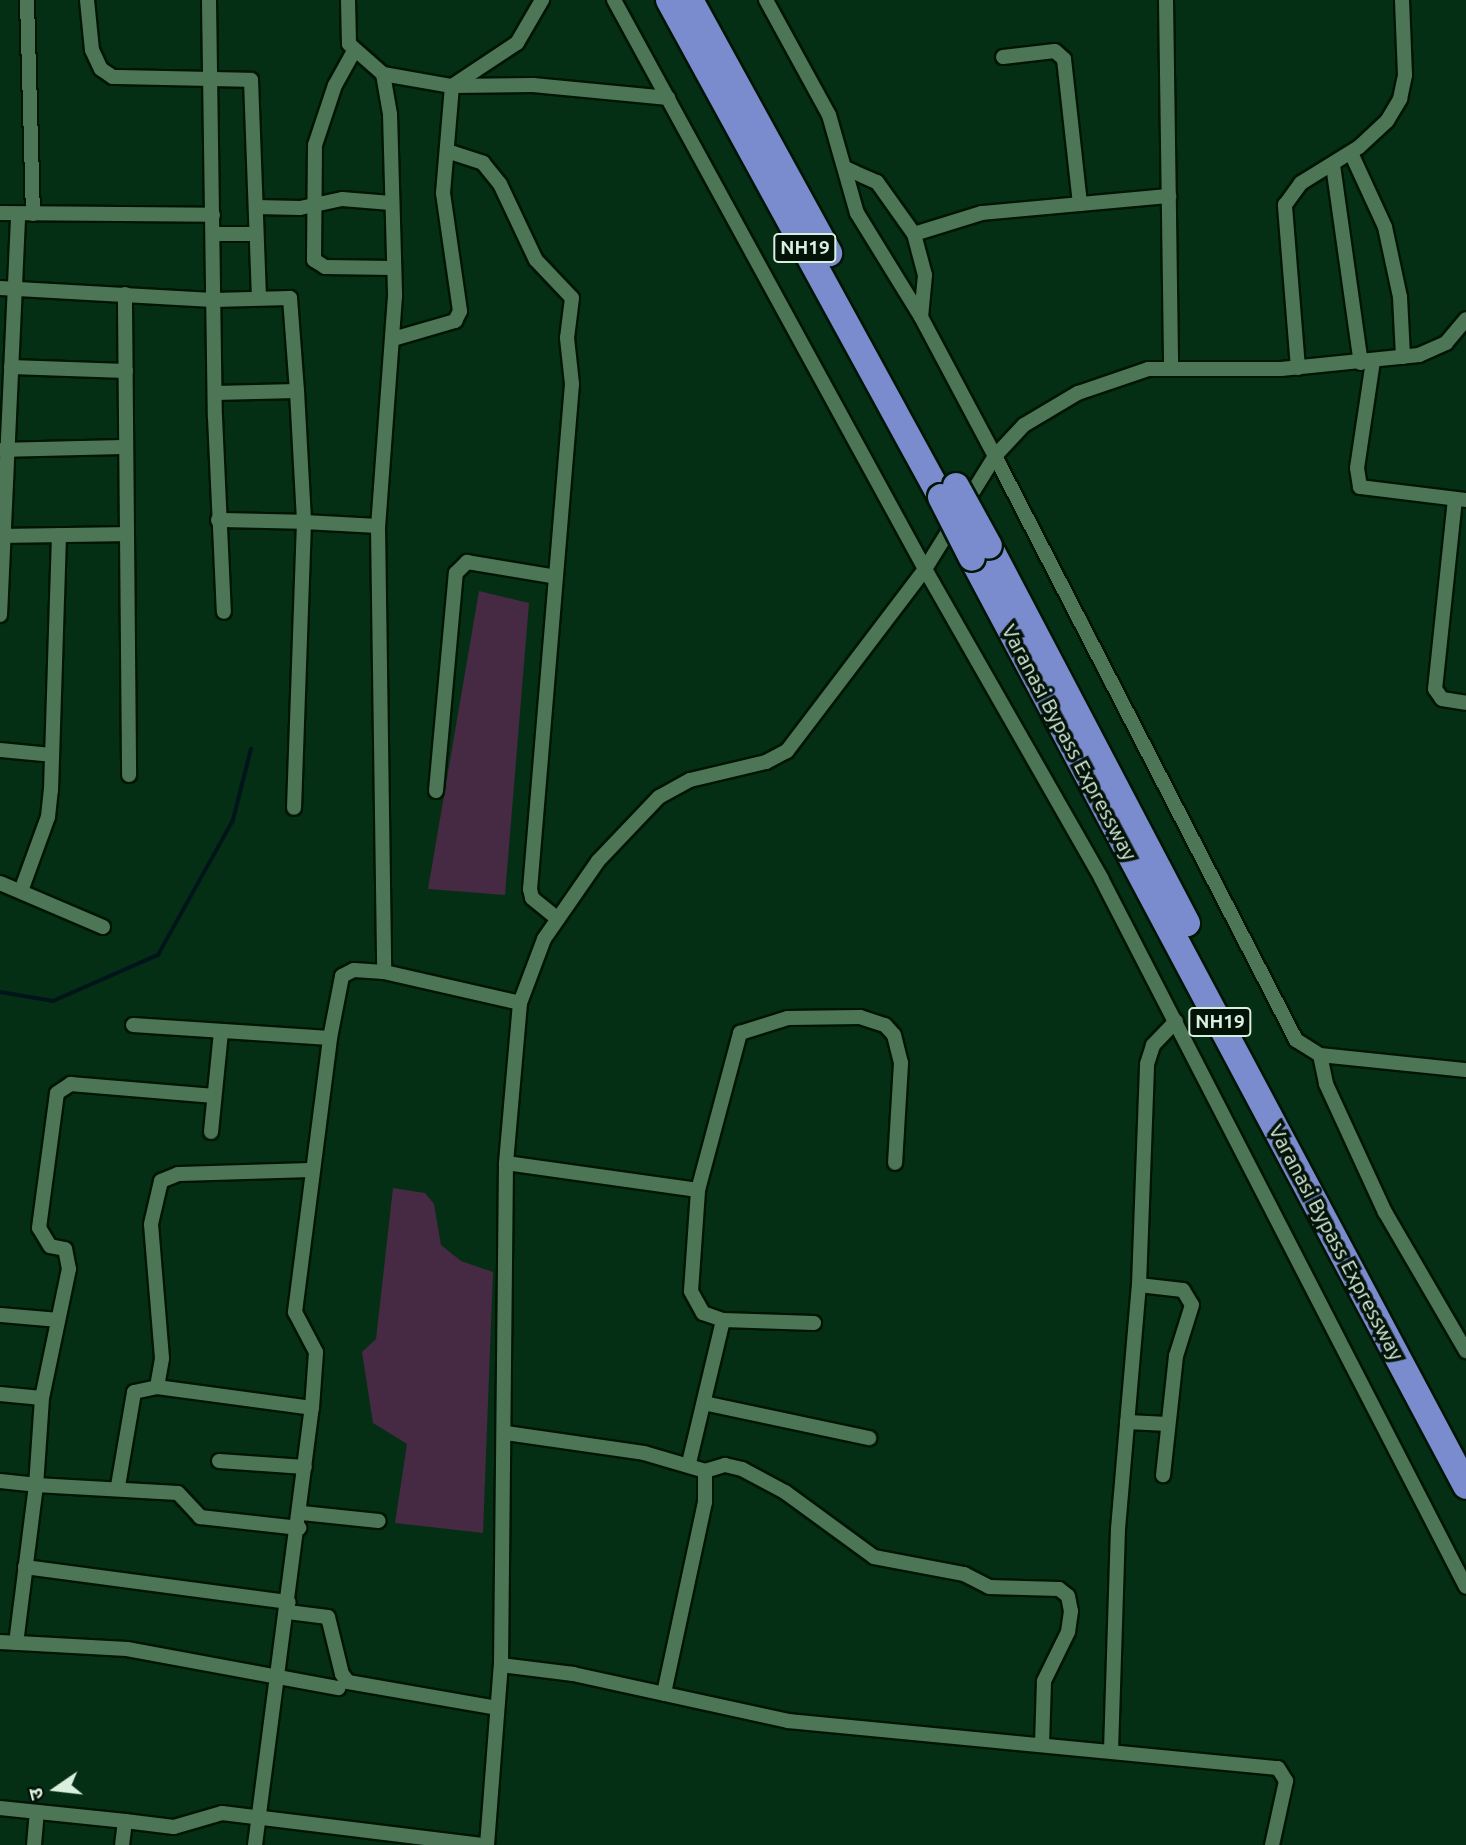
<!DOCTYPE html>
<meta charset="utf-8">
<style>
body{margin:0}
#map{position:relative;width:1466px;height:1845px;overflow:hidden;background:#042f14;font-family:Ubuntu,"Noto Sans Devanagari",sans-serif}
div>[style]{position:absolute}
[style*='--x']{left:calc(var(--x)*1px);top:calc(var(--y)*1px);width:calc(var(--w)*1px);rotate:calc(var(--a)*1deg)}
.green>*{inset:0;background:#462943}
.stream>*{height:3.5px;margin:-1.75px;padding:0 1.75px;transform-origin:1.75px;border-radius:1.75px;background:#00151a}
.roads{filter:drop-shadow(2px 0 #001503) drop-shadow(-2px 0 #001503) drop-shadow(0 2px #001503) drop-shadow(0 -2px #001503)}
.street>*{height:14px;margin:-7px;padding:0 7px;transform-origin:7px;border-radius:7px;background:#4d7657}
.highway>*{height:26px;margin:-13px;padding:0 13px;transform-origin:13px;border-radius:13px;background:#7a8cce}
.bridges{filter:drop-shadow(2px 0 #001503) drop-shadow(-2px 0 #001503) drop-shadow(0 2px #001503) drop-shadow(0 -2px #001503)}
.highway-bridge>*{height:26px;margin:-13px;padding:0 13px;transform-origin:13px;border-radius:13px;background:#7a8cce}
span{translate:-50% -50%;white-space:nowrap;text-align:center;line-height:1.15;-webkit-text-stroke:7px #041308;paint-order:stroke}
.shield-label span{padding:2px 5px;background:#041308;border:2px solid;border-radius:5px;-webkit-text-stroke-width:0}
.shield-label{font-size:19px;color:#daf0de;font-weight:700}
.street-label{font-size:21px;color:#daf0de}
.north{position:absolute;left:21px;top:1754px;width:70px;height:70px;-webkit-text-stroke:5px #041308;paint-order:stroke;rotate:256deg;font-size:19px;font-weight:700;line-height:28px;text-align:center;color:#daf0de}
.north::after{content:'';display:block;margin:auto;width:24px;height:32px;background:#daf0de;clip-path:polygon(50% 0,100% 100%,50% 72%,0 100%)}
</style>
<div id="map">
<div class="green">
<i style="clip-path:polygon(479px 591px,529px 603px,505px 895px,428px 889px)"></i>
<i style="clip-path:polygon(393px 1188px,425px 1193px,434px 1204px,441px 1245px,461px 1261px,493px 1272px,483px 1533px,395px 1523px,407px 1444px,373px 1423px,362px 1352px,376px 1339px)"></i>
</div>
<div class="stream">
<i style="--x:0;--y:992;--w:54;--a:9.6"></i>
<i style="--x:53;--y:1001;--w:115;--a:-23.7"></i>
<i style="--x:158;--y:955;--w:154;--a:-60.9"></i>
<i style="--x:233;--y:820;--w:73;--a:-75.8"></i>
</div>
<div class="roads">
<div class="street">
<i style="--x:27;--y:0;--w:214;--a:88.4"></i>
<i style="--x:87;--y:0;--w:50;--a:84.3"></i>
<i style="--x:92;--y:50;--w:21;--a:65"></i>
<i style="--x:101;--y:69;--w:14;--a:34"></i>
<i style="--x:113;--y:77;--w:138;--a:1.2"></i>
<i style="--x:251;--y:80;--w:217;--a:87.9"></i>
<i style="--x:209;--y:0;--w:417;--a:89.2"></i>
<i style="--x:215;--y:417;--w:195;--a:87.4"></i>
<i style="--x:348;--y:0;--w:44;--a:88.7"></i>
<i style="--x:349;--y:44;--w:45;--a:41.4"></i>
<i style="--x:383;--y:74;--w:41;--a:80.1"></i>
<i style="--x:390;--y:114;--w:182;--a:88.4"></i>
<i style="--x:395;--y:296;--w:231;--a:94.2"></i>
<i style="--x:614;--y:0;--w:648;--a:61.34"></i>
<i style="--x:925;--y:569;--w:356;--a:60.3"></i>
<i style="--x:1101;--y:878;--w:797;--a:62.76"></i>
<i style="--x:766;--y:0;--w:131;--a:61.3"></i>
<i style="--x:829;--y:115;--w:102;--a:74.1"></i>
<i style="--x:857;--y:213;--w:122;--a:58.4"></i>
<i style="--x:921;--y:317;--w:157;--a:62"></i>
<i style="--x:995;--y:456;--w:657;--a:62.73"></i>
<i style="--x:1296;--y:1040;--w:28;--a:32"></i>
<i style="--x:1320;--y:1055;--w:147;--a:5.9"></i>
<i style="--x:1166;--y:0;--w:367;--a:89.2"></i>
<i style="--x:354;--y:51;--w:39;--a:119"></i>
<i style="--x:335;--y:85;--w:63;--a:108.4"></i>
<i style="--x:315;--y:145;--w:115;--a:90.5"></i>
<i style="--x:314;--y:260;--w:13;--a:32"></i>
<i style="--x:325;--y:267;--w:69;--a:0.8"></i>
<i style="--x:1003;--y:57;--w:52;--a:-6.6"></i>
<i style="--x:1055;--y:51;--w:12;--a:42"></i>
<i style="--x:1064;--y:59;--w:146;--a:83.7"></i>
<i style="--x:383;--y:74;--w:70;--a:9.9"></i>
<i style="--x:452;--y:86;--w:81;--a:-0.7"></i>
<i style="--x:533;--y:85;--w:136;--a:5.5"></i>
<i style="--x:447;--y:151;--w:38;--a:18"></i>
<i style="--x:483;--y:163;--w:27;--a:51"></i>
<i style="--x:500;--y:184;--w:84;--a:64.7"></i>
<i style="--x:536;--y:260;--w:52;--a:46.5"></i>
<i style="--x:572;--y:298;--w:40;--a:97.1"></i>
<i style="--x:567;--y:338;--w:46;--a:83.8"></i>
<i style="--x:572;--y:384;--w:507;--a:94.75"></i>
<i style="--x:530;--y:889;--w:9;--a:77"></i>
<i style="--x:532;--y:898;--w:33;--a:39"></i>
<i style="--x:1351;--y:153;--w:81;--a:65.3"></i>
<i style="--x:1385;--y:227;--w:72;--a:77.9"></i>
<i style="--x:1400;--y:297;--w:60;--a:87.1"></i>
<i style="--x:1333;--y:165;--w:200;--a:82"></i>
<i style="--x:845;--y:168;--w:35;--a:24"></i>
<i style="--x:877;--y:182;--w:64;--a:54.6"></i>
<i style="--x:914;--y:234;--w:42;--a:75"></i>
<i style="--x:925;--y:275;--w:42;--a:95.4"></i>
<i style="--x:256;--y:207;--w:44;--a:1.3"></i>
<i style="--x:300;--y:208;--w:43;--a:-12.1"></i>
<i style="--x:342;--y:199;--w:49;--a:4.7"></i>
<i style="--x:0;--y:213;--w:213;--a:0.5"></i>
<i style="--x:213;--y:234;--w:43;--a:0"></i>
<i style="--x:914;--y:234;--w:71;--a:-17.2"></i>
<i style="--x:982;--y:213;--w:188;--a:-5.2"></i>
<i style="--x:0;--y:288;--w:213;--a:3.2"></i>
<i style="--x:213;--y:300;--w:77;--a:-1.5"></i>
<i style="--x:290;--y:298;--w:93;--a:85.7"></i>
<i style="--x:393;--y:339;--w:65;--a:-16.2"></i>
<i style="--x:455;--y:321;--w:11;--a:-63"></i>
<i style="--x:460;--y:311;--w:119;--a:-98.2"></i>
<i style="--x:443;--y:193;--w:107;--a:-85.2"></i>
<i style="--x:452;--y:86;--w:78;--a:-33.5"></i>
<i style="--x:517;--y:43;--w:50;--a:-59.8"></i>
<i style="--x:1373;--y:361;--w:108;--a:98.5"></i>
<i style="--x:1357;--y:468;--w:19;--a:81"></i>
<i style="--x:1360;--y:487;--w:107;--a:7"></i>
<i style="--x:11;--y:367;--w:115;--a:2"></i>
<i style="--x:1298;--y:368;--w:164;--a:-94.6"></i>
<i style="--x:1285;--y:205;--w:27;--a:-54"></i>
<i style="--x:1301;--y:183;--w:68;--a:-31.8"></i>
<i style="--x:1359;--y:147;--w:38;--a:-43"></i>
<i style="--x:1387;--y:121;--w:26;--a:-59"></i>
<i style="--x:1400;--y:99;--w:25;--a:-78"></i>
<i style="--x:1405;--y:75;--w:75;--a:-92.3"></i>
<i style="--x:215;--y:393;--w:82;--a:-1.4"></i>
<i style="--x:297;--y:391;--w:131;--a:86.9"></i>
<i style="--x:304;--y:522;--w:74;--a:3.1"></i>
<i style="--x:378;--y:526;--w:446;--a:89.2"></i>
<i style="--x:384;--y:972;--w:139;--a:12.8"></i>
<i style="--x:2;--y:450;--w:124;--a:-1.4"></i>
<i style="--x:1455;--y:499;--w:191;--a:96"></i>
<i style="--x:1435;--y:689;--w:12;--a:55"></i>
<i style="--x:1442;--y:699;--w:24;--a:9"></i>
<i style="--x:218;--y:520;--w:86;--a:1.3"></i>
<i style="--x:304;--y:522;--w:286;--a:92"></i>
<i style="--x:127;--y:534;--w:241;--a:89.5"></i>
<i style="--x:2;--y:536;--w:125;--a:-0.9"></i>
<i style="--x:127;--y:534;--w:240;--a:-90.5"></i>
<i style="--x:0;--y:615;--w:401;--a:-87.4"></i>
<i style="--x:0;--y:750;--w:52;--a:5.5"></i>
<i style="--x:436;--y:791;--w:219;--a:-84.8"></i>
<i style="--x:456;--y:573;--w:16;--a:-45"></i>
<i style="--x:467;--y:562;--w:85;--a:9.5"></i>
<i style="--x:0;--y:883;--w:112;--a:23.1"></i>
<i style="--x:21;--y:891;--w:79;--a:-70"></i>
<i style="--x:48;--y:817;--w:27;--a:-84"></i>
<i style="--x:51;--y:790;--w:255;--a:-88.2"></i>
<i style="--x:133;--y:1025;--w:197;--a:3.8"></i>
<i style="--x:330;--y:1038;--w:63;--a:-79"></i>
<i style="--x:342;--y:976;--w:13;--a:-27"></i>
<i style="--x:354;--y:970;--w:30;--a:4"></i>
<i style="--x:1320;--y:1055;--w:30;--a:78"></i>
<i style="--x:1326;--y:1084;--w:141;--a:65.3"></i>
<i style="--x:1385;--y:1212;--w:161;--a:59.8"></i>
<i style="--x:211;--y:1132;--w:101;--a:-84.3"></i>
<i style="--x:506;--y:1163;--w:194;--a:8"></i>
<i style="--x:1139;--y:1285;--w:44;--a:6.5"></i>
<i style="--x:1183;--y:1290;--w:17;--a:59"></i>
<i style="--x:1192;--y:1305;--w:53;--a:107.4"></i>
<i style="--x:1176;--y:1356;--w:120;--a:96.2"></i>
<i style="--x:0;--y:1315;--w:58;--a:4.9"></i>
<i style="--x:814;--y:1323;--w:91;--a:-178.1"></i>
<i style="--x:723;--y:1320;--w:21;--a:-161"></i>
<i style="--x:703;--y:1313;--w:25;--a:-119"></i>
<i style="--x:691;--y:1291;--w:101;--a:-86"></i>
<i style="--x:698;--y:1190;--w:163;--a:-75"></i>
<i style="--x:740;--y:1033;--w:50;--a:-17.4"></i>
<i style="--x:788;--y:1018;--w:72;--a:-0.8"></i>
<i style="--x:860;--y:1017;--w:26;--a:18"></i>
<i style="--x:885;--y:1025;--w:13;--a:48"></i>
<i style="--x:894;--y:1035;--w:29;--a:76"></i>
<i style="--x:901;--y:1063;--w:100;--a:93.4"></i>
<i style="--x:157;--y:1387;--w:156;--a:7.7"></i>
<i style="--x:0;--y:1394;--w:42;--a:5.4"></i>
<i style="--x:42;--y:1398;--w:87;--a:93.9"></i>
<i style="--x:36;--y:1485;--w:142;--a:3.2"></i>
<i style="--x:178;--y:1493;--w:33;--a:47"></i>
<i style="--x:200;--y:1517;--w:100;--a:6.3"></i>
<i style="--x:42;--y:1398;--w:132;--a:-78.2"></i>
<i style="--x:69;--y:1269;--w:20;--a:-101"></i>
<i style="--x:65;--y:1249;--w:15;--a:-169"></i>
<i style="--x:50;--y:1246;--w:21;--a:-121"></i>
<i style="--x:39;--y:1228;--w:136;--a:-82.4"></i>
<i style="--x:57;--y:1093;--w:17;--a:-33"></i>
<i style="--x:71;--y:1084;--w:143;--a:4.8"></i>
<i style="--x:704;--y:1403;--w:169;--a:12"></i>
<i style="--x:1127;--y:1422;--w:41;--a:2.8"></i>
<i style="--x:506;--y:1433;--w:139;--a:8.2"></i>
<i style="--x:644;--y:1453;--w:64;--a:16.4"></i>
<i style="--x:705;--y:1471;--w:31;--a:90"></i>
<i style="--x:705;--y:1502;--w:196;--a:102.1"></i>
<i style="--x:219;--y:1461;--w:86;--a:4"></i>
<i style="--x:689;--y:1463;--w:147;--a:-76.6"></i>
<i style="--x:705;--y:1471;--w:21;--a:-17"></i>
<i style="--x:725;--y:1465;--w:17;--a:13"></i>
<i style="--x:742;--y:1469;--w:49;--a:28.1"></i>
<i style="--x:785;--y:1492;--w:110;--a:36.1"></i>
<i style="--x:874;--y:1557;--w:92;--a:10.7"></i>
<i style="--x:964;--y:1574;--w:28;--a:27"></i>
<i style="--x:989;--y:1587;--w:70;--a:1.6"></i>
<i style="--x:1059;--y:1589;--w:11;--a:38"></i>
<i style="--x:1068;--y:1596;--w:15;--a:79"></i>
<i style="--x:1071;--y:1611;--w:21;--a:98"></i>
<i style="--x:1068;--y:1632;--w:55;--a:116.1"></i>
<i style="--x:1044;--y:1681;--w:63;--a:91.8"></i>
<i style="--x:0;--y:1481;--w:36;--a:6"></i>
<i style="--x:36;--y:1485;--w:159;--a:97.2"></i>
<i style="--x:118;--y:1486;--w:95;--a:-80.3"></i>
<i style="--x:134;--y:1392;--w:24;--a:-12"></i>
<i style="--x:157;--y:1387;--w:29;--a:-80"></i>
<i style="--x:162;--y:1358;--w:134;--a:-94.7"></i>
<i style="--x:151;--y:1224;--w:44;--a:-76.9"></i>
<i style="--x:161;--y:1181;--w:18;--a:-22"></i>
<i style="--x:178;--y:1174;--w:134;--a:-1.7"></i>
<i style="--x:302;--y:1513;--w:77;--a:5.9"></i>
<i style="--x:25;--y:1567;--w:266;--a:7.6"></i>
<i style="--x:288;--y:1612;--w:40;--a:7.1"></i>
<i style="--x:328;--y:1617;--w:59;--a:76.2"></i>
<i style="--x:342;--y:1674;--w:10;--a:53"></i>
<i style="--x:348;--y:1682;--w:151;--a:9.9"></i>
<i style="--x:0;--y:1642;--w:127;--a:3.2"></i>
<i style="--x:127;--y:1649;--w:215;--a:10.5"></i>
<i style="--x:501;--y:1665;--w:73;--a:7.1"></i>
<i style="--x:573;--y:1674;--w:220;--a:12.3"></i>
<i style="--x:788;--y:1721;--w:492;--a:5.5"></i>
<i style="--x:1278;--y:1768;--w:15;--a:58"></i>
<i style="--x:1286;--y:1781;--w:66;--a:102.3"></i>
<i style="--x:1111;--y:1751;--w:222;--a:-88.2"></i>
<i style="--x:1118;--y:1529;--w:245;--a:-85.1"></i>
<i style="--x:1139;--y:1285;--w:221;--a:-87.9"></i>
<i style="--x:1147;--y:1064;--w:20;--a:-72"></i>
<i style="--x:1153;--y:1045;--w:33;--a:-46"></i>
<i style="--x:0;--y:1808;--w:126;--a:5.9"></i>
<i style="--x:125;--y:1821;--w:24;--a:97"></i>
<i style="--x:125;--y:1821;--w:49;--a:7"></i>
<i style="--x:174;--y:1827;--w:50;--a:-16.3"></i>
<i style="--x:222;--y:1813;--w:262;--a:7"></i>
<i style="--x:34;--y:1845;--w:32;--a:-85"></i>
<i style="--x:255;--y:1845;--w:441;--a:-82.6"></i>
<i style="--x:312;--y:1408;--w:56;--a:-85.9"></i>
<i style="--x:316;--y:1352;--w:45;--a:-117.7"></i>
<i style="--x:295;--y:1312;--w:276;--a:-82.7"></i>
<i style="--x:487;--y:1845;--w:181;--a:-85.6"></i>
<i style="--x:501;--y:1665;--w:502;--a:-89.43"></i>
<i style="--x:506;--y:1163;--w:161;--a:-85"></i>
<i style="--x:520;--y:1003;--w:68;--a:-69.4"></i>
<i style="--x:544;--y:939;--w:95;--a:-55.3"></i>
<i style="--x:598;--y:861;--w:88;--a:-46.4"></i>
<i style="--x:659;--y:797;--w:35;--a:-29"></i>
<i style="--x:690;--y:780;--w:78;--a:-13.3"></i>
<i style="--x:766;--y:762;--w:24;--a:-28"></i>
<i style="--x:787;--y:751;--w:228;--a:-52.8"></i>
<i style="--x:925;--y:569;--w:133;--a:-58.2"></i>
<i style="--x:995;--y:456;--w:42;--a:-46.9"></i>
<i style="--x:1024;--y:425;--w:63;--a:-30.7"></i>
<i style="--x:1078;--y:393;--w:74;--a:-18.9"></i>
<i style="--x:1148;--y:369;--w:133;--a:0"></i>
<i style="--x:1281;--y:369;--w:139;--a:-5.8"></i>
<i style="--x:1419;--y:355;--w:30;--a:-24"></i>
<i style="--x:1446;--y:343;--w:31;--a:-50"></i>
</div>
<div class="highway">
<i style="--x:669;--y:0;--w:567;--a:61.31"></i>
<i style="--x:690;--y:0;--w:289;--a:61.2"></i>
<i style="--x:989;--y:546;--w:426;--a:62.3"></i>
<i style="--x:972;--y:558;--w:1051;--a:61.97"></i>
</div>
</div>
<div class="bridges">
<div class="highway-bridge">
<i style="--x:956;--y:486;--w:68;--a:61.2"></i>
<i style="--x:941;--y:497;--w:68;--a:63.1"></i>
</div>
</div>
<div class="shield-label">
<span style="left:805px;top:248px">NH19</span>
<span style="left:1220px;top:1022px">NH19</span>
</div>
<div class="street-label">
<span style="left:1070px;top:742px;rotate:62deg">Varanasi Bypass Expressway</span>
<span style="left:1337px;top:1242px;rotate:62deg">Varanasi Bypass Expressway</span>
</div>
<div class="north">उ</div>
</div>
